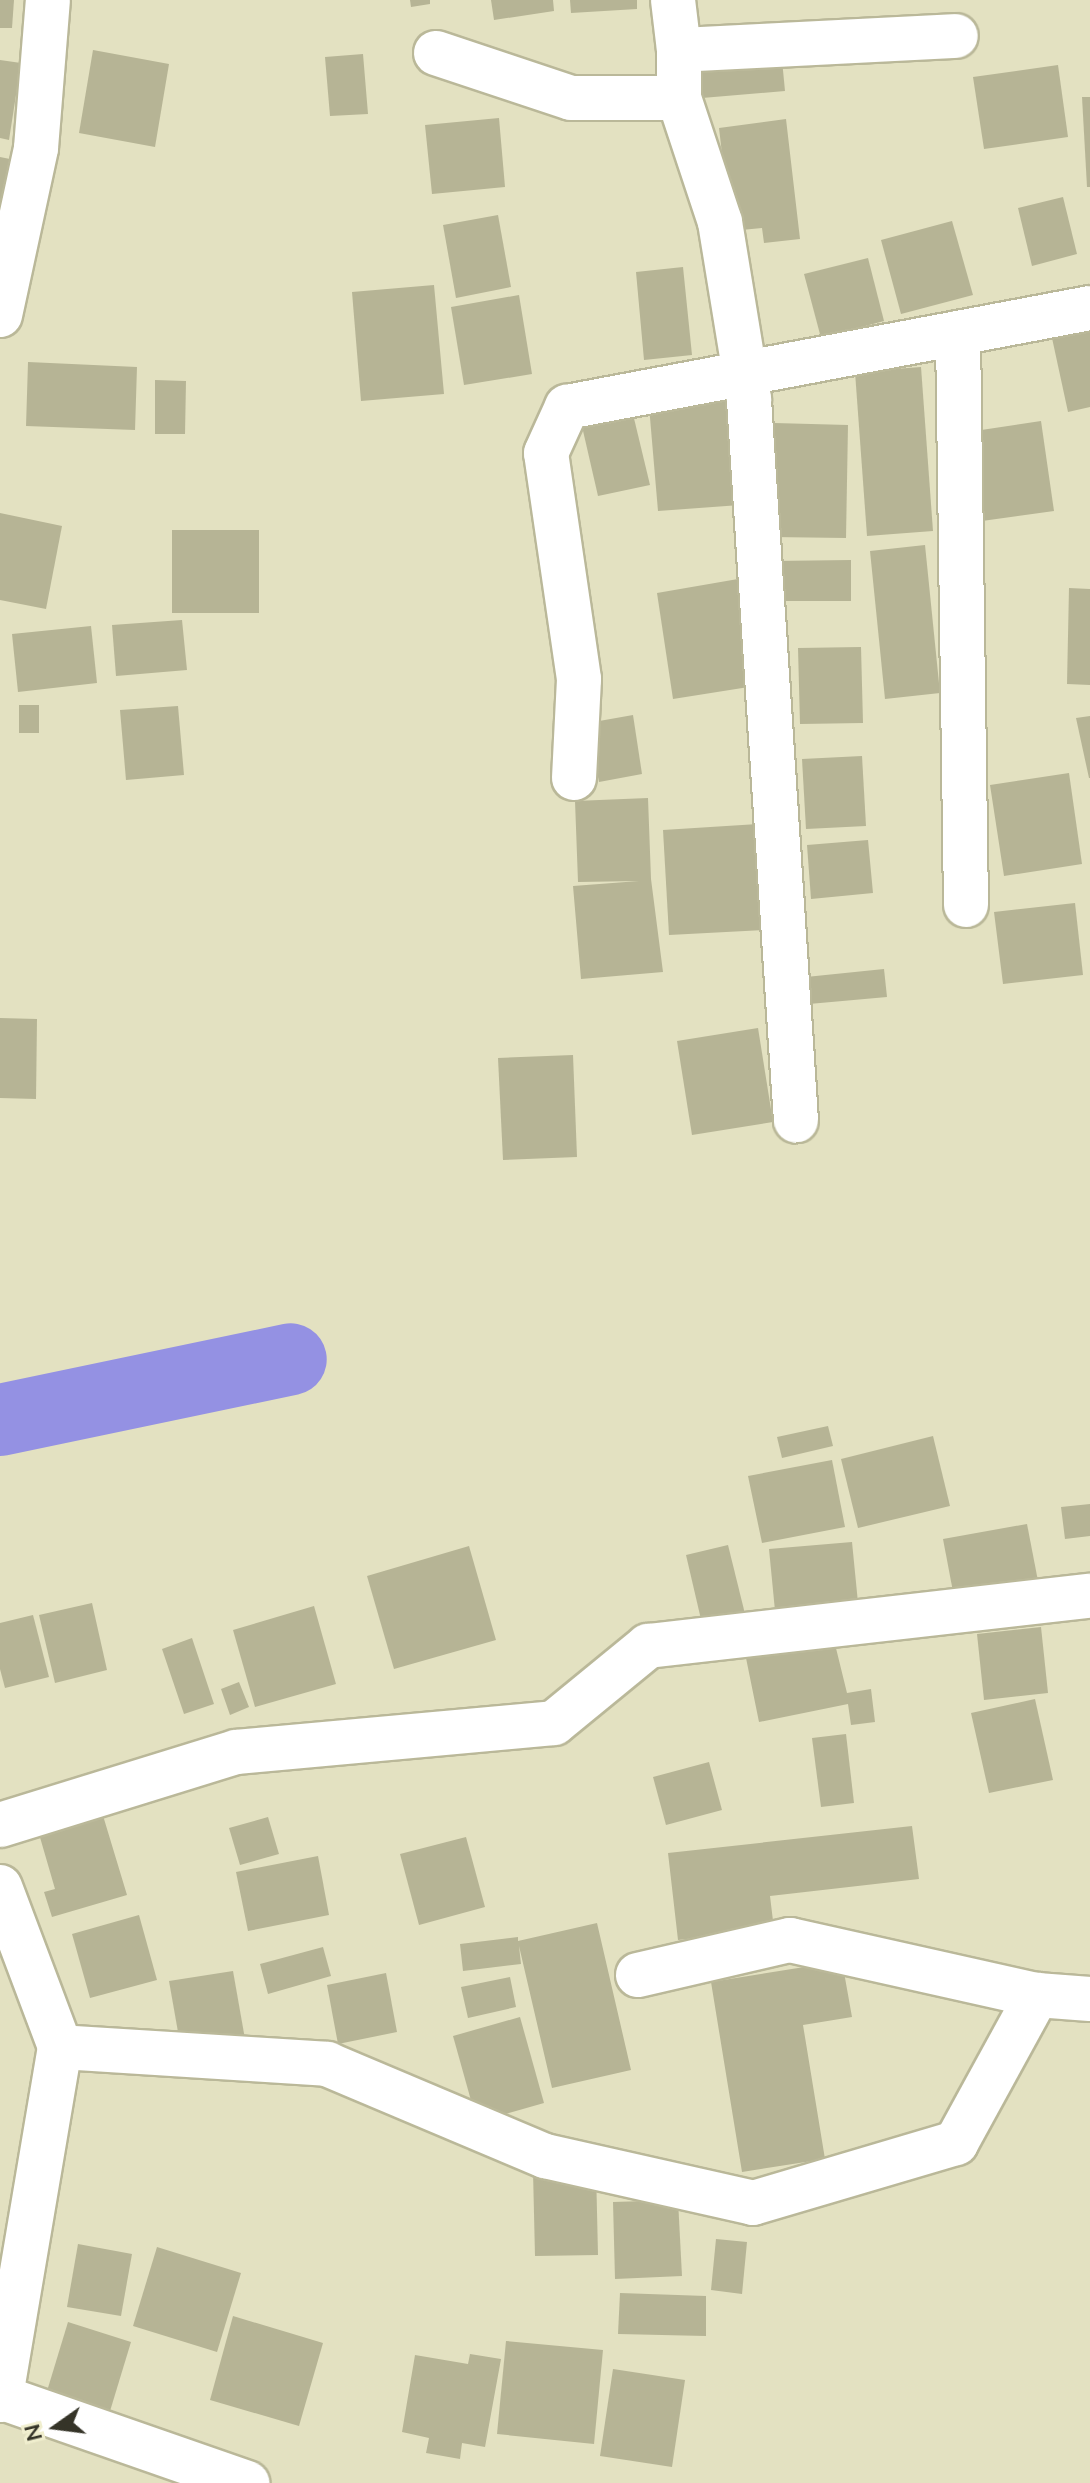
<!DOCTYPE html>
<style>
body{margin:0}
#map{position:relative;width:1090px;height:2483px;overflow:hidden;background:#e3e1c1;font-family:Mulish,sans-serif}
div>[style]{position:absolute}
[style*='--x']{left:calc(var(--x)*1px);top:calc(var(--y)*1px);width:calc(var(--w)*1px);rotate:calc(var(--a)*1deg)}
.river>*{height:72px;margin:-36px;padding:0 36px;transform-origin:36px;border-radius:36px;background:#9491e3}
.building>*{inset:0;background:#b6b495}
.roads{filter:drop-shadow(2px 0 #bab899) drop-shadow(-2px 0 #bab899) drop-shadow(0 2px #bab899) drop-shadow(0 -2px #bab899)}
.street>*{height:44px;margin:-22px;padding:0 22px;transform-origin:22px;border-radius:22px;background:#fff}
span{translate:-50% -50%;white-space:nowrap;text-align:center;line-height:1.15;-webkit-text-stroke:6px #f0eece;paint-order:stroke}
.north{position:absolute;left:16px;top:2387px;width:80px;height:80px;-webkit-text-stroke:6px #f0eece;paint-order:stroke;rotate:256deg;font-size:22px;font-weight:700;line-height:32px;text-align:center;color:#353428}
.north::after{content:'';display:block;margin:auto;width:28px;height:36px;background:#353428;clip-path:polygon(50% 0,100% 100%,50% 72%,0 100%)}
</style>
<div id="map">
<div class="river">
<i style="--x:0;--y:1420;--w:297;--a:-11.8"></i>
</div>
<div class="building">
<i style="clip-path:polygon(0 0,14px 0,12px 28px,0 28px)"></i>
<i style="clip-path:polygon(410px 0,430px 0,430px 4px,411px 7px)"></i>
<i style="clip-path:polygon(491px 0,553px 0,554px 11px,494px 20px)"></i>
<i style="clip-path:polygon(570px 0,637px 0,637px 9px,571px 13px)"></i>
<i style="clip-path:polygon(93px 50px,169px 64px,155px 147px,79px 133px)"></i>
<i style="clip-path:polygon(363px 54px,368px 114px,330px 116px,325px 57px)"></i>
<i style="clip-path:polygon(0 60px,21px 63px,9px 140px,0 138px)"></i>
<i style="clip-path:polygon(782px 60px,785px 91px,702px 98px,699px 68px)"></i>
<i style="clip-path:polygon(1058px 65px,1068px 137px,984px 149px,973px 77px)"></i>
<i style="clip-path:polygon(1082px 97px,1090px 97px,1090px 187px,1087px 187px)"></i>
<i style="clip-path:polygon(499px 118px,505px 187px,432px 194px,425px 125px)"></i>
<i style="clip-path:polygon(786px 119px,800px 239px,764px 243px,762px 228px,731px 231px,719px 128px)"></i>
<i style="clip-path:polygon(0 157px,15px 160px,0 230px)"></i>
<i style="clip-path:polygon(1063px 197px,1077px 254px,1032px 266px,1018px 208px)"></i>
<i style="clip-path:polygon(498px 215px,511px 287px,456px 298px,443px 225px)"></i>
<i style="clip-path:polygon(952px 221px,973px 295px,901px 314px,881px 240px)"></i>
<i style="clip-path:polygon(868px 258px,884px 321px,821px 338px,804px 274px)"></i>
<i style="clip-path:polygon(683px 267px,692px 355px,644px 360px,636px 272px)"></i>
<i style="clip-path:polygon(434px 285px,444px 394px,361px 401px,352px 292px)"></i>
<i style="clip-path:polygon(519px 295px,532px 374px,464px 385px,451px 307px)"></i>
<i style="clip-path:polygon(1090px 330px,1090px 407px,1068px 412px,1052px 338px)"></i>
<i style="clip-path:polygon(28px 362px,137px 367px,135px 430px,26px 426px)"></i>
<i style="clip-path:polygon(921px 367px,933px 531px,867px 536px,855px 372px)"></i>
<i style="clip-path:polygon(155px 380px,186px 381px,185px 434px,155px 434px)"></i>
<i style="clip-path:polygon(730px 399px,740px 505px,658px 511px,649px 406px)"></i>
<i style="clip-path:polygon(632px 410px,650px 485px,598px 496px,581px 422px)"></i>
<i style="clip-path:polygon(1041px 421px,1054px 511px,982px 521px,968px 432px)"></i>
<i style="clip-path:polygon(774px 423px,848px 425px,846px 538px,772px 537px)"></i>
<i style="clip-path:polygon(0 513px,62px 526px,46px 609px,0 600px)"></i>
<i style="clip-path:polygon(172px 530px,259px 530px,259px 613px,172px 613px)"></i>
<i style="clip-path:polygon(925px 545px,940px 693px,885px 699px,870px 551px)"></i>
<i style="clip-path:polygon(851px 560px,851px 601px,773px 601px,773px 561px)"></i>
<i style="clip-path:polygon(738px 579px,755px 686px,673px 699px,657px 593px)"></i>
<i style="clip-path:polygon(1069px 588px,1090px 589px,1090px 685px,1067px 684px)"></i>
<i style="clip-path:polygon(182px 620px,187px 670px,116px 676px,112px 625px)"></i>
<i style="clip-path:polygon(91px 626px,97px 683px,18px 692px,12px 634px)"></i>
<i style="clip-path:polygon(861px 647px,863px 723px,800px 724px,798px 648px)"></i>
<i style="clip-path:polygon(19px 705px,39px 705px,39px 733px,19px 733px)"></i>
<i style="clip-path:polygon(178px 706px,184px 775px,126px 780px,120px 710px)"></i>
<i style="clip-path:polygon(633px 715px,642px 774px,599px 782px,588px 723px)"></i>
<i style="clip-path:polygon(1090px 716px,1090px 778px,1089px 778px,1076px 718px)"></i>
<i style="clip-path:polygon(862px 756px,866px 826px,806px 829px,802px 759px)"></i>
<i style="clip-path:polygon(1069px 773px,1082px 864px,1004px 876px,990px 785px)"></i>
<i style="clip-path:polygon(648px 798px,651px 879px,663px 972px,581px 979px,573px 886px,639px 881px,578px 882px,575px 801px)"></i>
<i style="clip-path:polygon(758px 824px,764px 930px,669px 935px,663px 830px)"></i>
<i style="clip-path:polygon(868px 840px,873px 893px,811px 899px,807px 845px)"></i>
<i style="clip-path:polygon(1075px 903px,1083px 975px,1003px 984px,994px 912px)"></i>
<i style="clip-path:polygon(884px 969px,887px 997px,809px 1004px,806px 977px)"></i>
<i style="clip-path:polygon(0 1018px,37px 1019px,36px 1099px,0 1098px)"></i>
<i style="clip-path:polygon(758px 1028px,773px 1122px,692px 1135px,677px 1041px)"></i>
<i style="clip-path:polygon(573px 1055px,577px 1157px,503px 1160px,498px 1058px)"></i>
<i style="clip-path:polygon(828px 1426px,833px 1446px,782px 1458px,777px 1437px)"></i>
<i style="clip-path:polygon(933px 1436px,950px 1506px,858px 1528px,841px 1459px)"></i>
<i style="clip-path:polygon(832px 1460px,845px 1527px,762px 1543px,748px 1476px)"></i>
<i style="clip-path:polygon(1090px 1504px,1090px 1536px,1065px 1539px,1061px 1507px)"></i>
<i style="clip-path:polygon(1027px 1524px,1038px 1581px,954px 1597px,943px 1539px)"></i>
<i style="clip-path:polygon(852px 1542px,859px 1613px,776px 1621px,769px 1549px)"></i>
<i style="clip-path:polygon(728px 1545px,746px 1618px,703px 1628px,686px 1555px)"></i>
<i style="clip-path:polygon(469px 1546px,496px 1640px,394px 1669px,367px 1576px)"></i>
<i style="clip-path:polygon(92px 1603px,107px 1670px,55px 1683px,39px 1615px)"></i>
<i style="clip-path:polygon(314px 1606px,336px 1684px,255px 1707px,233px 1630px)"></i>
<i style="clip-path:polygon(33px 1615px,49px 1677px,5px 1688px,0 1669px,0 1623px)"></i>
<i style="clip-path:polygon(1041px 1627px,1048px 1693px,984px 1700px,977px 1634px)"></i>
<i style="clip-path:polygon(192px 1638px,214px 1704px,184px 1714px,162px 1649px)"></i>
<i style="clip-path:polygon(834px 1640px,847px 1693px,871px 1689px,875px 1722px,851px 1725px,848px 1704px,759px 1722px,746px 1658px)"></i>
<i style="clip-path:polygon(239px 1682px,249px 1707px,230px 1715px,221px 1689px)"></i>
<i style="clip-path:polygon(1035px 1699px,1053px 1780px,989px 1793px,971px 1713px)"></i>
<i style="clip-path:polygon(846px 1734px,854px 1803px,821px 1807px,812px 1738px)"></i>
<i style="clip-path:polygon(709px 1762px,722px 1810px,666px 1825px,653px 1777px)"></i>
<i style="clip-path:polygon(101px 1809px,127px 1895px,52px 1917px,44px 1892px,55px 1889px,37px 1827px)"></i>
<i style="clip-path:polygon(268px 1817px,279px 1854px,240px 1865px,229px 1828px)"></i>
<i style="clip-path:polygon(912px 1826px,919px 1879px,770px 1896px,774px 1929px,678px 1940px,668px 1853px)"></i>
<i style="clip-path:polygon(466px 1837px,485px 1907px,419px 1925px,400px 1854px)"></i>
<i style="clip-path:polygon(318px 1856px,329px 1915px,248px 1931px,236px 1872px)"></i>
<i style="clip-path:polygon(139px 1915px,157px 1980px,90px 1998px,72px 1934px)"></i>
<i style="clip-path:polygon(597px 1923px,631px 2070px,552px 2088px,519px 1946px,521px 1964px,463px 1971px,460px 1944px,518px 1937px,518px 1941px)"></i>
<i style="clip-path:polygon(323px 1947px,331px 1976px,268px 1994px,260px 1964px)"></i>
<i style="clip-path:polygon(842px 1961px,852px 2017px,803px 2025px,825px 2159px,742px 2172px,711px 1982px)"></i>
<i style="clip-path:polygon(233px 1971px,245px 2039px,181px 2049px,169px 1981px)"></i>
<i style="clip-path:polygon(386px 1973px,397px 2032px,338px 2044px,327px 1985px)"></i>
<i style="clip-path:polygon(510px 1977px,516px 2007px,468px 2018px,461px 1987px)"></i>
<i style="clip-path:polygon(520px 2017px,544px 2103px,477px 2122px,453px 2036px)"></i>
<i style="clip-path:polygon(596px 2169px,598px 2255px,535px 2256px,533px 2171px)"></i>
<i style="clip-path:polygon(678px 2200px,682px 2276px,615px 2279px,613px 2202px)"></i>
<i style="clip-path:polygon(716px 2239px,747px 2242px,742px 2294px,711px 2290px)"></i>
<i style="clip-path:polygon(78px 2244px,132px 2254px,121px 2316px,67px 2307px)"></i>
<i style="clip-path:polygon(157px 2247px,241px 2273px,217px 2352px,133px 2326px)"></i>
<i style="clip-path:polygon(620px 2293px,706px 2296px,706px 2336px,618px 2334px)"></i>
<i style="clip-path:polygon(233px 2316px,323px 2343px,299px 2426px,210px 2400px)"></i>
<i style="clip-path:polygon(68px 2322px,131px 2342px,107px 2421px,44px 2401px)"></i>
<i style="clip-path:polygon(506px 2341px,603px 2350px,594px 2444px,497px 2434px)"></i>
<i style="clip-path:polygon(470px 2354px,501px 2359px,485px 2447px,462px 2443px,460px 2459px,426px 2453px,429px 2438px,402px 2432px,415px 2355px,468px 2364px)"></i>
<i style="clip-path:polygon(613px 2369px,685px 2380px,672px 2467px,600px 2456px)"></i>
</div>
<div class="roads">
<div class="street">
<i style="--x:673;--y:0;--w:50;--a:83.2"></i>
<i style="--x:679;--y:50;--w:48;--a:90"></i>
<i style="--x:679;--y:98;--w:131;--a:71.7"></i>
<i style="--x:720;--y:222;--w:180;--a:80.7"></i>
<i style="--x:749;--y:400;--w:722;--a:86.27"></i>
<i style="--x:679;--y:50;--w:277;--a:-2.9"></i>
<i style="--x:436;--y:53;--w:142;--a:18.4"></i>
<i style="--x:571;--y:98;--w:108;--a:0"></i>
<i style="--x:0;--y:315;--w:171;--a:-77.8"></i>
<i style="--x:36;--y:148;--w:148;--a:-85.4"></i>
<i style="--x:958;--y:333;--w:572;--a:89.2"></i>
<i style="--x:574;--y:778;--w:99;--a:-87.1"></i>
<i style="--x:579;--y:679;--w:228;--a:-98.3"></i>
<i style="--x:546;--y:453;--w:51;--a:-65.5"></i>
<i style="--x:567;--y:407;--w:532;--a:-10.72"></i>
<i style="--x:0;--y:1825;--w:247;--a:-17.2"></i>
<i style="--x:236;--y:1752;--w:319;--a:-5.2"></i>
<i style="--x:554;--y:1723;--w:122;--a:-39.3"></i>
<i style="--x:648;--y:1646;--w:445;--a:-6.5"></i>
<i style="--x:0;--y:1887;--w:171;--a:69.4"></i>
<i style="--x:60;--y:2047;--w:358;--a:99.6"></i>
<i style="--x:638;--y:1975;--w:156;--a:-13"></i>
<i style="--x:790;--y:1940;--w:253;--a:12.6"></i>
<i style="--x:1037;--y:1995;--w:53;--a:4.3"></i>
<i style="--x:60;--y:2047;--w:268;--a:3.6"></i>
<i style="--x:327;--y:2064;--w:237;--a:22.9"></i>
<i style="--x:545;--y:2156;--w:213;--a:12.7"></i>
<i style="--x:753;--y:2203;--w:212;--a:-16.5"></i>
<i style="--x:956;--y:2143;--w:169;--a:-61.3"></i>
<i style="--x:0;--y:2397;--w:262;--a:19.2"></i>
</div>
</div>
<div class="north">N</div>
</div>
